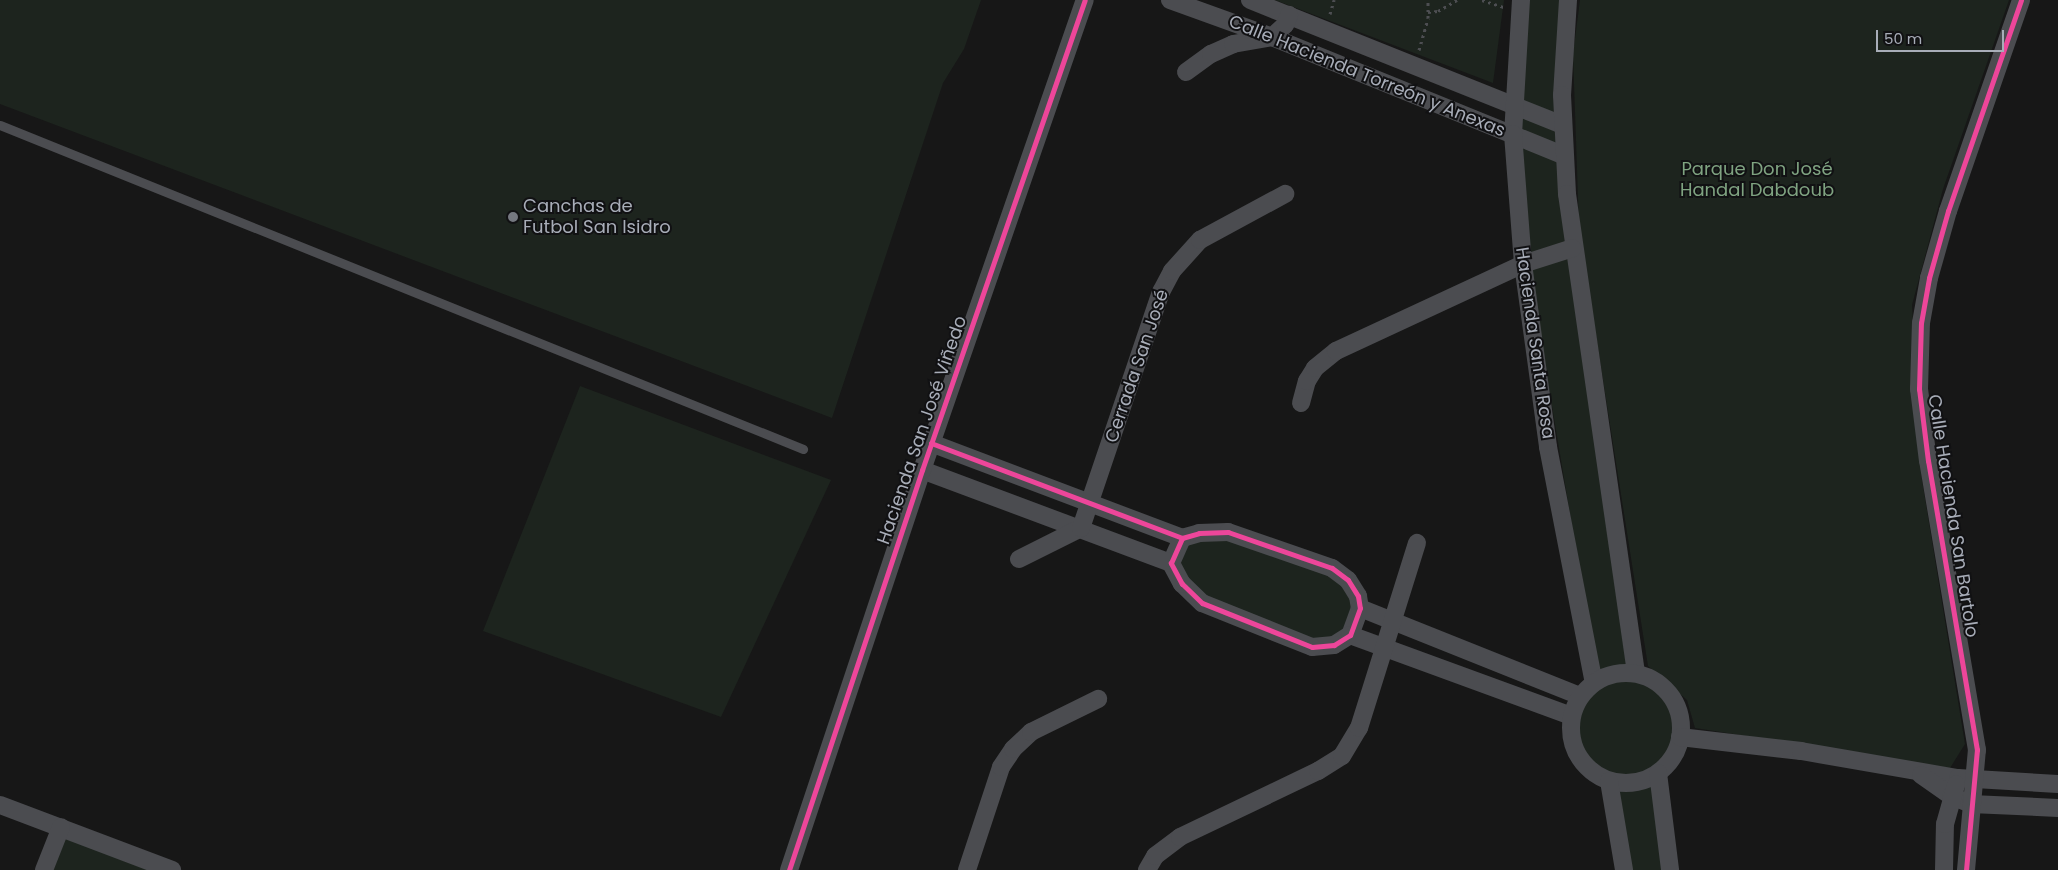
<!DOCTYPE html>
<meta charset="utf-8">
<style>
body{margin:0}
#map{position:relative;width:2058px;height:870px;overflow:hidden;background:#171717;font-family:Poppins,sans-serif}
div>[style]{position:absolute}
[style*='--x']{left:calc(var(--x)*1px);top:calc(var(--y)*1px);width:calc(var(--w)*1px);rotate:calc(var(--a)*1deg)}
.green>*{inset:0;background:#1d241e}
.round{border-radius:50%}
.path>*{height:3px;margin-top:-1.5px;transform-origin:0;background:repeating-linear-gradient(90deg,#4d4e52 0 2.5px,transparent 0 6.5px)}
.service>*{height:9px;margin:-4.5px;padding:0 4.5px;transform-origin:4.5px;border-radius:4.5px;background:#4b4c50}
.minor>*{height:18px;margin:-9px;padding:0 9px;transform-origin:9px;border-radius:9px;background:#4b4c50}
.minor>.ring{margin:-9px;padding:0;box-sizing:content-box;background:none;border:18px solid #4b4c50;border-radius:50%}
.cycleway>*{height:5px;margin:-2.5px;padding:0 2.5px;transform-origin:2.5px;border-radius:2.5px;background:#ed469a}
.dots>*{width:14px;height:14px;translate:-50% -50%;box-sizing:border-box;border:2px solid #111113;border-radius:50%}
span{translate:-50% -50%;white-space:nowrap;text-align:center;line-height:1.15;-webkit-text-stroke:4px #111113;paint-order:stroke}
.street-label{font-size:18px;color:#a8adb8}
.park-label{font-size:18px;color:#7fa381}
.poi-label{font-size:18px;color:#a8adb8}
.left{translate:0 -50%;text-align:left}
.scale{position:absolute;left:1876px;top:30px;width:128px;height:22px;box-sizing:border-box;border:2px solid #a8adb8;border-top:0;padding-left:6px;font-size:15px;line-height:18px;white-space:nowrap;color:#a8adb8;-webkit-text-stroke:4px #111113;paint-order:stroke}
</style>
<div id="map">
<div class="green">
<i style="clip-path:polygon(0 0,981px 0,964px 49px,943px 83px,832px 418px,0 104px)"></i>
<i style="clip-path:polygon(1275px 0,1504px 0,1493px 83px)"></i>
<i style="clip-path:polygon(1525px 0,1564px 0,1558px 115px,1632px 669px,1606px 670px,1597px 676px,1529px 268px,1520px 146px)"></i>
<i style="clip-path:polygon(1580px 0,2009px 0,1943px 189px,1912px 305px,1922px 480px,1965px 744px,1950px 768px,1695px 728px,1687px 700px,1648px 666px,1579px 227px,1573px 54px)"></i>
<i style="clip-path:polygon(580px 386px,831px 480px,721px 717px,483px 631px)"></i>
<i style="clip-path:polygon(1228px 535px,1331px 570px,1355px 606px,1345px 632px,1316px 644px,1201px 598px,1177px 564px,1183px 547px,1198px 537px)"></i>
<i class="round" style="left:1578px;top:679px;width:98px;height:98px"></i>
<i style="clip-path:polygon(1655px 779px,1665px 870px,1628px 870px,1614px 787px,1636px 788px)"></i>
<i style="clip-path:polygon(66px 836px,157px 870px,53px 870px)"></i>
</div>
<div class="path">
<i style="--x:1482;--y:0;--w:23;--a:18"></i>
<i style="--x:1428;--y:12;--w:10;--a:-6"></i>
<i style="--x:1438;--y:11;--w:22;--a:-30"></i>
<i style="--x:1330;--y:14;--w:15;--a:-74"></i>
<i style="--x:1419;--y:50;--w:33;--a:-74"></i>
<i style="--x:1428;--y:18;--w:18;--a:-90"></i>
</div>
<div class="service">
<i style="--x:0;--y:125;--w:866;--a:21.97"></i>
</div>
<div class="minor">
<i style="--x:1170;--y:0;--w:109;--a:19.9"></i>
<i style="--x:1272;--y:37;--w:314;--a:22.1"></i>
<i style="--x:1250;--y:0;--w:337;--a:21.8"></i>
<i style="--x:1521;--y:0;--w:134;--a:93.4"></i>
<i style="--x:1513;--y:134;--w:130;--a:85.6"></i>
<i style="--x:1523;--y:264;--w:185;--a:82.2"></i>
<i style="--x:1548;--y:447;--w:240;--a:79"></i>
<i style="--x:1568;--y:0;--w:95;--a:93.6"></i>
<i style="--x:1562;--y:95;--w:99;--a:87.1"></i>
<i style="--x:1567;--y:194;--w:484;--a:81.8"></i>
<i style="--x:1186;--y:72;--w:31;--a:-36"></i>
<i style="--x:1211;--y:54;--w:24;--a:-24"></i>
<i style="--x:1233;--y:44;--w:40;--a:-10"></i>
<i style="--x:1272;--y:37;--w:18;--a:-43"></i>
<i style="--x:1285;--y:25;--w:11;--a:-68"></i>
<i style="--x:1301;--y:403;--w:23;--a:-75"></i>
<i style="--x:1307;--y:381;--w:15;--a:-58"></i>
<i style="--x:1315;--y:368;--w:27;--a:-39"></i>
<i style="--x:1336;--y:351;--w:206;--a:-24.9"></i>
<i style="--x:1523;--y:264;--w:52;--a:-17.7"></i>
<i style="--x:931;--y:443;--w:268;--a:20.7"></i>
<i style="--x:1182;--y:538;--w:18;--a:-16"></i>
<i style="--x:1199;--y:533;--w:29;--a:-2"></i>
<i style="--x:1228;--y:532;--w:110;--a:19.1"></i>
<i style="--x:1332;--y:568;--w:20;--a:37"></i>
<i style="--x:1348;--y:580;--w:19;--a:58"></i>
<i style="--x:1358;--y:596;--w:12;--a:81"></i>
<i style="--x:1360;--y:608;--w:29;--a:110"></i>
<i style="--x:1350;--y:635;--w:19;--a:148"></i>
<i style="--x:1334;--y:645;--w:22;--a:175"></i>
<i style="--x:1312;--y:647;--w:118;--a:-158.2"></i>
<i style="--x:1202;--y:603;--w:28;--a:-136"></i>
<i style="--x:1182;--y:584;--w:24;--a:-118"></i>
<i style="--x:1171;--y:563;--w:27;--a:-66"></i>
<i style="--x:922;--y:470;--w:266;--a:20.5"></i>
<i style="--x:1019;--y:559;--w:69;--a:-26.6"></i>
<i style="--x:1081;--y:528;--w:249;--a:-71.3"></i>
<i style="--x:1161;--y:292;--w:24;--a:-62"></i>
<i style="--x:1172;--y:271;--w:42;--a:-47.9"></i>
<i style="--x:1200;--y:240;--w:97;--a:-28.4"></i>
<i style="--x:1360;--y:608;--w:237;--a:21.8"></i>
<i style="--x:1350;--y:635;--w:235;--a:20.1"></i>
<i class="ring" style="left:1571px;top:673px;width:92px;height:92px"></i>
<i style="--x:1680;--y:737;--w:122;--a:6.6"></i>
<i style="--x:1801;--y:751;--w:159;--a:9.8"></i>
<i style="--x:1958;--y:778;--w:100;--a:3.4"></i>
<i style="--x:1658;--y:773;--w:98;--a:82.9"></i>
<i style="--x:1921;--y:775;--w:37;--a:35"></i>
<i style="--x:1951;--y:796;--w:22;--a:22"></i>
<i style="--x:1971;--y:804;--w:87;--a:2.6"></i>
<i style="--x:1609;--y:781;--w:90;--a:80.4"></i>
<i style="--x:0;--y:805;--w:184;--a:20.7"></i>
<i style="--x:44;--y:870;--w:46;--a:-68.4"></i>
<i style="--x:789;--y:870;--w:422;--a:-71.6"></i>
<i style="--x:922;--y:470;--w:497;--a:-70.9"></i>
<i style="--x:967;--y:870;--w:108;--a:-71.7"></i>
<i style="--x:1001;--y:767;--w:22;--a:-56"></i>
<i style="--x:1013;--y:749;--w:25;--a:-43"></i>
<i style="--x:1031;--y:732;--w:75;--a:-26.2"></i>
<i style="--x:1147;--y:870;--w:16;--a:-60"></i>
<i style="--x:1155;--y:856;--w:31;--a:-37"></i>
<i style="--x:1180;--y:837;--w:153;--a:-25.6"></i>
<i style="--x:1318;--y:771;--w:28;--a:-32"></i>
<i style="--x:1342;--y:756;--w:33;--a:-59"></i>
<i style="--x:1359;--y:728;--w:194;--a:-72.6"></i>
<i style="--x:1944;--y:870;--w:46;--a:-88.8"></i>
<i style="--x:1945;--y:824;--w:41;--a:-74.2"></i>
<i style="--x:1966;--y:870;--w:121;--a:-84.8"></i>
<i style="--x:1977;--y:750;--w:293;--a:-99.6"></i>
<i style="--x:1928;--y:461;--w:73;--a:-97.1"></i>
<i style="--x:1919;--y:389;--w:66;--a:-88.3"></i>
<i style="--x:1921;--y:323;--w:46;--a:-79.9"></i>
<i style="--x:1929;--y:278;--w:70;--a:-74.2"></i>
<i style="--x:1948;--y:211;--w:223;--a:-70.9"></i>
</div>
<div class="cycleway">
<i style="--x:931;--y:443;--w:268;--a:20.7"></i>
<i style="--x:1182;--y:538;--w:18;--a:-16"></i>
<i style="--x:1199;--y:533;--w:29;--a:-2"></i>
<i style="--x:1228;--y:532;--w:110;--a:19.1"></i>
<i style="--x:1332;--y:568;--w:20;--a:37"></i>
<i style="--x:1348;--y:580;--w:19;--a:58"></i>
<i style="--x:1358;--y:596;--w:12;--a:81"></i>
<i style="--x:1360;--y:608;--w:29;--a:110"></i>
<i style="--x:1350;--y:635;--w:19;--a:148"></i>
<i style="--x:1334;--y:645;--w:22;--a:175"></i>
<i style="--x:1312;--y:647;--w:118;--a:-158.2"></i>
<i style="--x:1202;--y:603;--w:28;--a:-136"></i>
<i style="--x:1182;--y:584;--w:24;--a:-118"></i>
<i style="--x:1171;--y:563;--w:27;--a:-66"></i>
<i style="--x:789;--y:870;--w:422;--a:-71.6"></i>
<i style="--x:922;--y:470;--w:497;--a:-70.9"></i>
<i style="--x:1966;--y:870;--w:121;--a:-84.8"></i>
<i style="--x:1977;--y:750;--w:293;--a:-99.6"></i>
<i style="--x:1928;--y:461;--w:73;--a:-97.1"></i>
<i style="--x:1919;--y:389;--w:66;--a:-88.3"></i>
<i style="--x:1921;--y:323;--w:46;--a:-79.9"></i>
<i style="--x:1929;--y:278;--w:70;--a:-74.2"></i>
<i style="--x:1948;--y:211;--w:223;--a:-70.9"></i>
</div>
<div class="dots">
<i style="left:513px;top:217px;background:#757880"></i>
</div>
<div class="street-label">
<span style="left:1367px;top:76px;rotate:22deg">Calle Hacienda Torreón y Anexas</span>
<span style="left:1535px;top:343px;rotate:82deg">Hacienda Santa Rosa</span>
<span style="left:1137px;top:366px;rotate:-71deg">Cerrada San José</span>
<span style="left:922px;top:430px;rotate:-71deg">Hacienda San José Viñedo</span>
<span style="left:1953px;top:516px;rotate:81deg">Calle Hacienda San Bartolo</span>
</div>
<div class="park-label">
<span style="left:1757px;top:180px">Parque Don José<br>Handal Dabdoub</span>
</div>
<div class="poi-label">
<span class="left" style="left:523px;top:217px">Canchas de<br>Futbol San Isidro</span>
</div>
<div class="scale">50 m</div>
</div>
